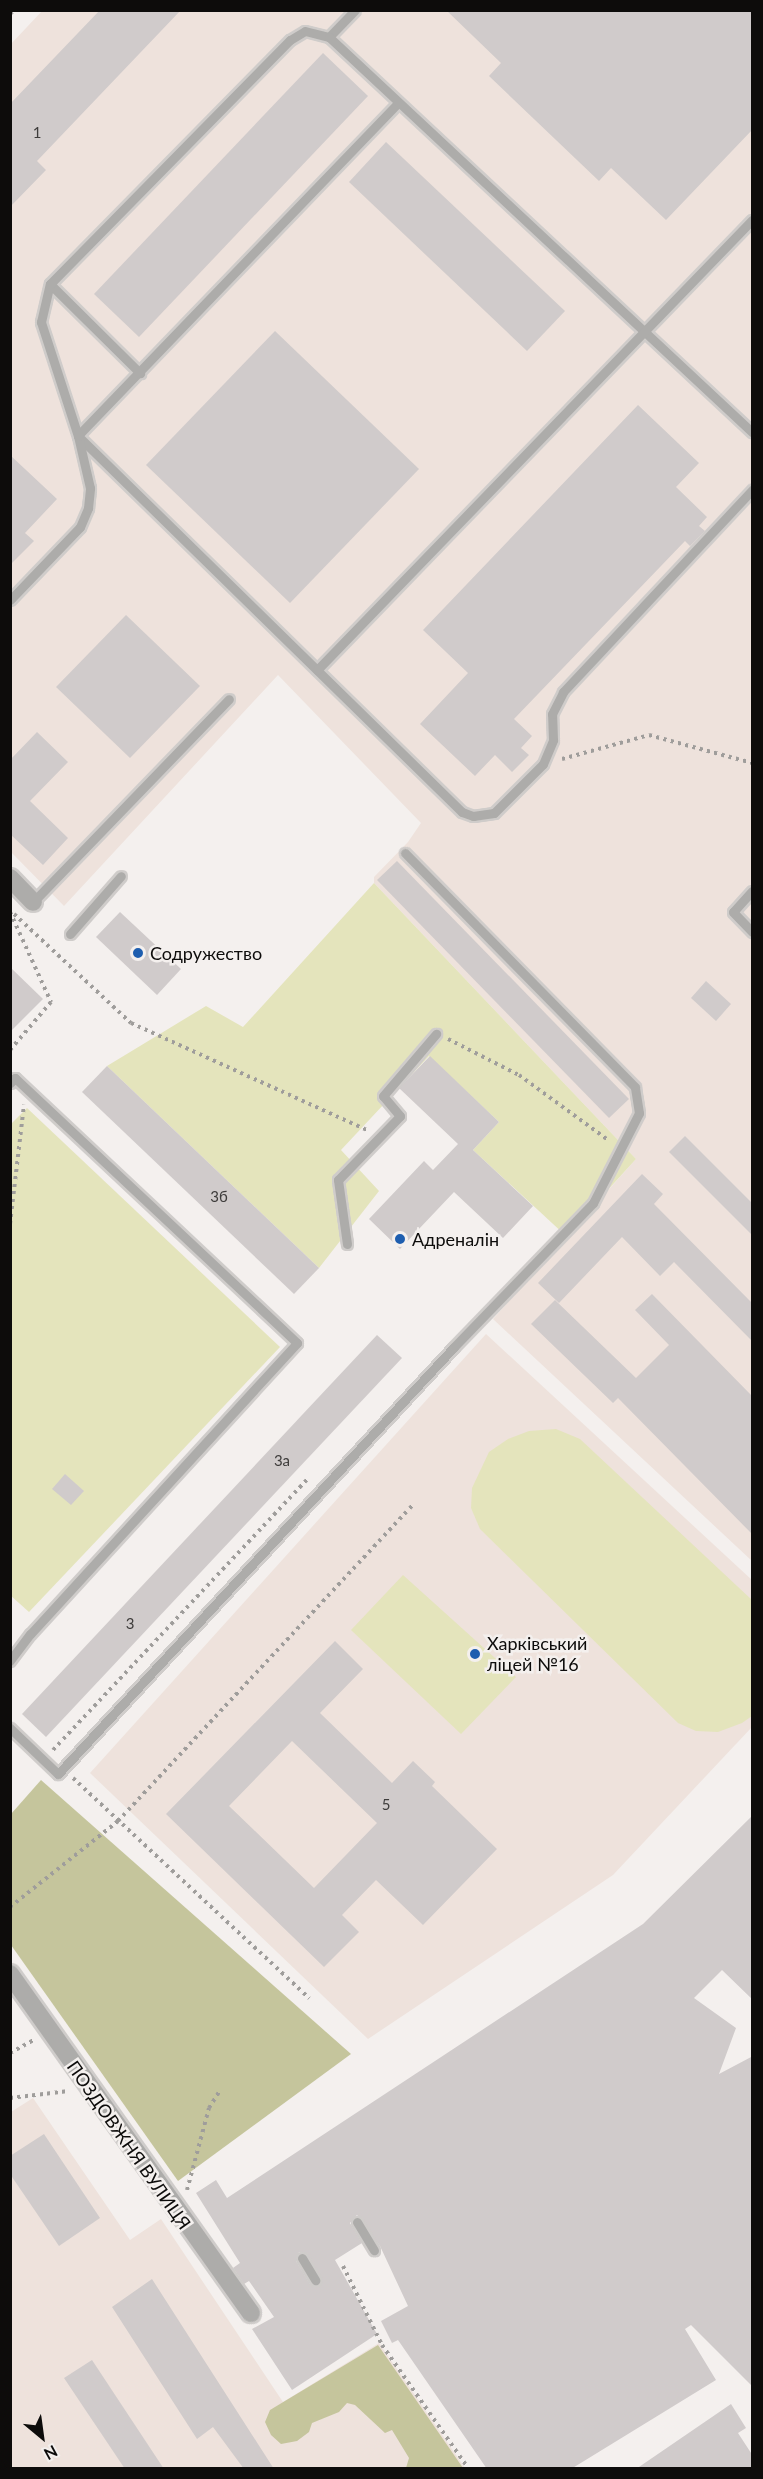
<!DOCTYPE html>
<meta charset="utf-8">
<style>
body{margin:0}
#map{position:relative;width:763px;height:2479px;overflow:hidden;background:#f4f0ee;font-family:Lato,sans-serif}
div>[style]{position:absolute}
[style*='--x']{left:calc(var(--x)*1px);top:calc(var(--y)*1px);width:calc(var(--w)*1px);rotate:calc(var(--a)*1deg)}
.built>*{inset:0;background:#eee2dc}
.green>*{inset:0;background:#e4e4bc}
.forest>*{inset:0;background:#c5c59c}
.building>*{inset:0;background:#d0cbcb}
.path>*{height:4px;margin-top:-2px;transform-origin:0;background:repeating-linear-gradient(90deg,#9f9d9b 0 3px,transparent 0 7.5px)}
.roads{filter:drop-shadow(2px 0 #cfccca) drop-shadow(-2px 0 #cfccca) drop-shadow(0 2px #cfccca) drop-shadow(0 -2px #cfccca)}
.lane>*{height:9px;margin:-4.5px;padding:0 4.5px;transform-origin:4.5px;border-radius:4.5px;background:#adacaa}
.street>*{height:18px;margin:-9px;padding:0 9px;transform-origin:9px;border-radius:9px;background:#adacaa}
.dots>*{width:16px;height:16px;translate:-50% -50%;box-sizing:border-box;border:3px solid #f4f0ee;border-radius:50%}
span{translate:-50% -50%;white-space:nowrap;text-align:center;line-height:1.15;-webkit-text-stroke:5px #f4f0ee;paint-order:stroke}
.number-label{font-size:15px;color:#3e3c3b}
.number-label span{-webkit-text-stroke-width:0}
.poi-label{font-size:18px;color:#0d0c0b}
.left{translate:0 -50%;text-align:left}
.street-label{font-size:18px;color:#0d0c0b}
.frame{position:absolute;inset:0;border:12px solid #0d0c0b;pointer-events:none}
.north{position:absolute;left:12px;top:2407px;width:60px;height:60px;-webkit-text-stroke:4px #f4f0ee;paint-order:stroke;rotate:151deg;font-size:16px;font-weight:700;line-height:24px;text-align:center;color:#0d0c0b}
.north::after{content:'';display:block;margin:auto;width:21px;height:27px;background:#0d0c0b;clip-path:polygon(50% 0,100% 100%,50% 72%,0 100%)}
</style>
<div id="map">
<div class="built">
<i style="clip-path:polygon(43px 10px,752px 11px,752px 1561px,493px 1319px,636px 1159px,374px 883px,374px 877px,408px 842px,421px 823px,278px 675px,64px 906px,11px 852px,10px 45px)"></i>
<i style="clip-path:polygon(486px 1334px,752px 1580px,752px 1727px,613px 1875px,368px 2039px,90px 1773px)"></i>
<i style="clip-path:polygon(33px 2098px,130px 2240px,161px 2219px,283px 2402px,379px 2343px,465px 2468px,11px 2468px,11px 2112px)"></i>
</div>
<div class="green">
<i style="clip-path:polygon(374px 883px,636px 1159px,566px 1236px,473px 1150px,499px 1122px,429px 1056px,341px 1150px,379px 1191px,319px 1268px,107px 1066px,206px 1006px,243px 1027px)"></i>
<i style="clip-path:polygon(27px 1108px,280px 1347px,29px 1612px,10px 1595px,10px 1125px)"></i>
<i style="clip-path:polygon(556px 1429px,580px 1439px,752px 1600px,752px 1716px,742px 1723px,718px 1732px,696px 1731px,678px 1723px,480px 1529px,471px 1508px,472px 1488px,489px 1452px,508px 1439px,529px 1431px)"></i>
<i style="clip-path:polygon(403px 1575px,516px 1677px,461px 1734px,351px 1630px)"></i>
</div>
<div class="forest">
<i style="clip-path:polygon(41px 1780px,351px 2054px,178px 2181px,11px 1945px,11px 1814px)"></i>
<i style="clip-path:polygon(378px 2345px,463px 2468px,406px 2468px,409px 2458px,392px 2430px,385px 2433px,355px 2405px,347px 2403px,339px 2412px,312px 2423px,309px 2432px,297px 2441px,281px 2444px,271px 2435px,265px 2422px,270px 2410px)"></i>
</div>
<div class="building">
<i style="clip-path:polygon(100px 10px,181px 10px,37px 161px,46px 170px,10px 207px,10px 104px)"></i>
<i style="clip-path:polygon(446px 10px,753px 10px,753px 129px,666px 220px,611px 168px,599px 181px,489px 76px,501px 63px)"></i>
<i style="clip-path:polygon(323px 53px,368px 96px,139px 337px,94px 294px)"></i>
<i style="clip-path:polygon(386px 142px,565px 311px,527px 351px,349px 182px)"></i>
<i style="clip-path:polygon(275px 331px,419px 469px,290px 603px,146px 465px)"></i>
<i style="clip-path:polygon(638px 405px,699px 463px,676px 487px,707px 517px,699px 526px,705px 531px,690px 546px,685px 541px,514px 719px,532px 736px,521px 748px,529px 755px,512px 772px,495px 755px,475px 776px,420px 724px,468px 673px,423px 630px)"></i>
<i style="clip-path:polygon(10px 455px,57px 499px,25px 533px,34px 541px,10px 565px)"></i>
<i style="clip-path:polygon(126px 615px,200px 686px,130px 758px,56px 687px)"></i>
<i style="clip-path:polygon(37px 732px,68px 762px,30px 801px,68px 838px,43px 865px,10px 834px,10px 760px)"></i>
<i style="clip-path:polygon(397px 861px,629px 1099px,609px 1118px,377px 880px)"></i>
<i style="clip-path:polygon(120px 912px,181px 969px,157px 995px,96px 937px)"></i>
<i style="clip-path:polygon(10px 967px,43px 999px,10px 1032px)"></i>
<i style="clip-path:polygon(706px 981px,731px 1004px,716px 1021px,691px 998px)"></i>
<i style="clip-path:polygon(430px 1056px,499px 1122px,473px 1150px,533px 1206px,503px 1238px,454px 1192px,400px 1249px,369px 1219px,424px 1161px,433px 1170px,458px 1144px,399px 1088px)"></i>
<i style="clip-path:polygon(107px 1066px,319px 1268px,294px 1294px,82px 1092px)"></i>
<i style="clip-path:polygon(685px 1136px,753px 1204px,753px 1236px,669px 1152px)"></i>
<i style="clip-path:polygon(642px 1174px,663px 1194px,654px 1204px,753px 1304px,753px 1342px,674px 1262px,660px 1276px,622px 1237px,559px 1303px,538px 1283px)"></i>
<i style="clip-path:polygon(652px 1294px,753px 1397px,753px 1535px,618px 1398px,613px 1403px,531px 1324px,555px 1300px,636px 1378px,669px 1345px,635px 1310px)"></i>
<i style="clip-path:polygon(377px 1335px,402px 1358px,46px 1737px,22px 1714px)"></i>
<i style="clip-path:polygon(65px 1474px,84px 1491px,71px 1505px,52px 1489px)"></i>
<i style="clip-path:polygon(evenodd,335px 1641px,363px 1669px,320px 1713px,392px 1783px,413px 1761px,435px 1782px,432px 1786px,497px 1849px,423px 1925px,376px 1880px,342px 1915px,359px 1932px,324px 1967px,166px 1814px,335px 1641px,292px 1741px,377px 1823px,314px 1888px,229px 1806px,292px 1741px)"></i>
<i style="clip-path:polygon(evenodd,753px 1815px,753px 2000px,722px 1970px,694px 1998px,736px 2028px,719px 2074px,753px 2056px,753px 2387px,691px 2325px,685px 2329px,716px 2380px,571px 2469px,487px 2469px,398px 2340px,392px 2343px,381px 2321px,408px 2306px,380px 2246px,357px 2215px,350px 2223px,362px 2243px,335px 2260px,377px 2334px,292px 2390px,252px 2329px,274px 2317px,249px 2281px,244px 2284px,233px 2268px,240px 2263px,196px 2193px,216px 2180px,227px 2198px,643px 1924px,753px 1815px,299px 2252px,307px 2254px,321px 2277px,318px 2286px,310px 2284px,296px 2261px,299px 2252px)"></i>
<i style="clip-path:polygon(44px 2134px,100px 2218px,59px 2246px,10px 2174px,10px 2156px)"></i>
<i style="clip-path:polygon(152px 2279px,274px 2469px,244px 2469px,213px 2427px,197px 2439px,112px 2307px)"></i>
<i style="clip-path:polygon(92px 2360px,164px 2469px,125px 2469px,64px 2378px)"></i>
<i style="clip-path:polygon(731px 2404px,746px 2428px,738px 2433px,753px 2456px,753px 2469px,636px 2469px)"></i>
</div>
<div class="path">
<i style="--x:10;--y:14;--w:6;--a:-45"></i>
<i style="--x:562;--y:759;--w:90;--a:-15.4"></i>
<i style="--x:649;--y:735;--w:107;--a:15.2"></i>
<i style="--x:10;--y:912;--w:99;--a:65.5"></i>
<i style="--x:51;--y:1002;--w:63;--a:130.5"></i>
<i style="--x:14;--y:914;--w:160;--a:43"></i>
<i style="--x:131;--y:1023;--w:259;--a:24.4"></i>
<i style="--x:448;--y:1039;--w:80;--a:26.9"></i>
<i style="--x:519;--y:1075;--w:110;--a:36.1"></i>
<i style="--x:10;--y:1224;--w:120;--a:-83.3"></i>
<i style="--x:53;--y:1750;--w:373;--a:-46.8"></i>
<i style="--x:73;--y:1778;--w:323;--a:43"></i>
<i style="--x:10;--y:1907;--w:138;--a:-38.5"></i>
<i style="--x:118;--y:1821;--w:432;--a:-47"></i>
<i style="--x:10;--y:2053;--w:26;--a:-29"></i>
<i style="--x:10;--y:2098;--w:59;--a:-6.8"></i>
<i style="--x:187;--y:2190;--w:85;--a:-75"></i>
<i style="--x:209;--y:2108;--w:19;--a:-58"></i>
<i style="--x:343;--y:2266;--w:88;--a:63.7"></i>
<i style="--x:382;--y:2345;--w:150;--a:55"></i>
</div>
<div class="roads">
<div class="lane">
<i style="--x:329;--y:37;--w:37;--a:-46"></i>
<i style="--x:397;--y:104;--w:460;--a:133.9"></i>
<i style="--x:78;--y:436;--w:537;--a:44.4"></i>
<i style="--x:462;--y:812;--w:12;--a:20"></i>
<i style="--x:473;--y:816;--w:21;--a:-8"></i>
<i style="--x:494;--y:813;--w:69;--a:-45"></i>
<i style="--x:543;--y:764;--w:26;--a:-67"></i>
<i style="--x:553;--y:740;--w:26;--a:-92"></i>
<i style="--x:552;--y:714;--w:25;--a:-63"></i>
<i style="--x:563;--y:692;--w:277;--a:-46.9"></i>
<i style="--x:50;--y:284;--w:127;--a:44.7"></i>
<i style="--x:10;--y:600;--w:101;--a:-46.2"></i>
<i style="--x:80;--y:527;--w:21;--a:-67"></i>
<i style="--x:88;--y:508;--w:20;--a:-84"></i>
<i style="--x:90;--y:488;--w:53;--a:-103"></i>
<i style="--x:78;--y:436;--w:120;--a:-108"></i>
<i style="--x:41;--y:322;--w:39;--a:-77"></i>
<i style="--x:50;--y:284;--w:342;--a:-45.5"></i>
<i style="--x:290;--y:40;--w:17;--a:-31"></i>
<i style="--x:305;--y:31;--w:25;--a:14"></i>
<i style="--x:329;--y:37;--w:579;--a:43.04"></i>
<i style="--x:317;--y:670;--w:626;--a:-45.97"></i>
<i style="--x:752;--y:891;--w:28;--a:132"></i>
<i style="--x:733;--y:912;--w:28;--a:46"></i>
<i style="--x:33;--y:902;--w:282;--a:-46"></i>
<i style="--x:70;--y:934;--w:77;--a:-48.7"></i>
<i style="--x:10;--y:1083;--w:7;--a:-45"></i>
<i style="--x:15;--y:1078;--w:387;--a:43.2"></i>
<i style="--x:297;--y:1343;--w:395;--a:132.5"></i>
<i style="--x:30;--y:1634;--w:34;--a:127"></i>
<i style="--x:347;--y:1244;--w:65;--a:-98"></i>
<i style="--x:338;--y:1180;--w:89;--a:-45.9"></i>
<i style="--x:400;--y:1116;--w:26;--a:-130"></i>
<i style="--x:383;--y:1096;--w:82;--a:-49.5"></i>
<i style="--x:10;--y:1728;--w:66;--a:43.8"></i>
<i style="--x:58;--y:1774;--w:582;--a:-47.16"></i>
<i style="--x:454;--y:1347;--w:200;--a:-46"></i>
<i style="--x:593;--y:1203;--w:101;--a:-62.9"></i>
<i style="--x:639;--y:1113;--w:26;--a:-99"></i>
<i style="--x:635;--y:1087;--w:328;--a:-134.5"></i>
<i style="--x:357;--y:2222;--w:33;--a:59"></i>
<i style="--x:302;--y:2258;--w:26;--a:59"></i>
</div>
<div class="street">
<i style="--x:10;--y:878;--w:33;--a:46"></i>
<i style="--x:10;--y:1974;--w:416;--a:54.6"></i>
</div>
</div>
<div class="dots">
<i style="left:138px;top:953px;background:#1e5eaf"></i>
<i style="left:400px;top:1239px;background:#1e5eaf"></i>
<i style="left:475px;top:1654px;background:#1e5eaf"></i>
</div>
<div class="number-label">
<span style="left:37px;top:133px">1</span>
<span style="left:219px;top:1197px">3б</span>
<span style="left:282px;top:1461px">3а</span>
<span style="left:130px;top:1624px">3</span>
<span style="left:386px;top:1805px">5</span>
</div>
<div class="poi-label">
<span class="left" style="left:150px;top:953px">Содружество</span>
<span class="left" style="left:412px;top:1239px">Адреналін</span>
<span class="left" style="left:487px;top:1654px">Харківський<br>ліцей №16</span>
</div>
<div class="street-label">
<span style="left:129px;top:2145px;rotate:55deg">ПОЗДОВЖНЯ ВУЛИЦЯ</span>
</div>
<div class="frame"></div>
<div class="north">N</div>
</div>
